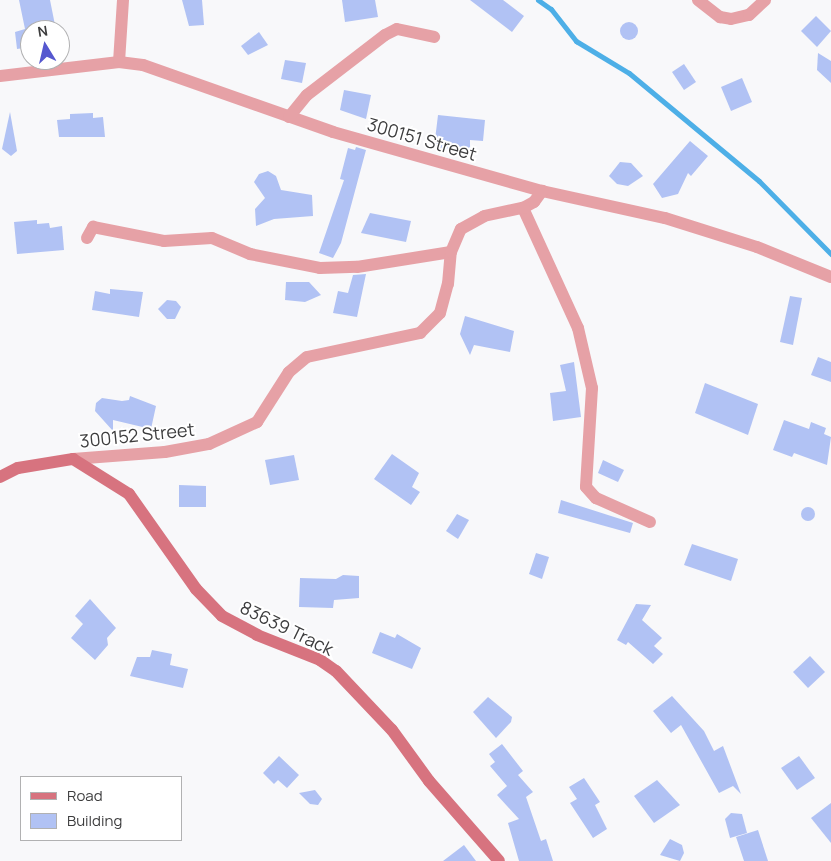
<!DOCTYPE html>
<style>
body{margin:0}
#map{position:relative;width:831px;height:861px;overflow:hidden;background:#f8f8fa;font-family:Manrope,sans-serif}
div>[style]{position:absolute}
[style*='--x']{left:calc(var(--x)*1px);top:calc(var(--y)*1px);width:calc(var(--w)*1px);rotate:calc(var(--a)*1deg)}
.stream>*{height:5px;margin:-2.5px;padding:0 2.5px;transform-origin:2.5px;border-radius:2.5px;background:#4dafe7}
.building>*{inset:0;background:#b1c2f4}
.round{border-radius:50%}
.street>*{height:12px;margin:-6px;padding:0 6px;transform-origin:6px;border-radius:6px;background:#e6a1a6}
.secondary>*{height:12px;margin:-6px;padding:0 6px;transform-origin:6px;border-radius:6px;background:#d7737f}
span{translate:-50% -50%;white-space:nowrap;text-align:center;line-height:1.15;-webkit-text-stroke:4px #fff;paint-order:stroke}
.street-label{font-size:18px;color:#3d3d3e}
.legend{position:absolute;left:20px;top:776px;width:162px;height:65px;box-sizing:border-box;background:#fff;border:1px solid #b1b1b2;margin:0;padding:6px 9px;list-style:none;font-size:15px;color:#3d3d3e}
.legend li{display:flex;align-items:center;gap:10px;height:25px}
.legend b{width:25px;border:1px solid #b1b1b2}
.north{position:absolute;left:20px;top:20px;width:50px;height:50px;box-sizing:border-box;background:#fff;border:1px solid #b1b1b2;border-radius:50%;rotate:351deg;font-size:14px;font-weight:700;line-height:20px;text-align:center;color:#3d3d3e}
.north::after{content:'';display:block;margin:auto;width:18px;height:22px;background:#5658cf;clip-path:polygon(50% 0,100% 100%,50% 72%,0 100%)}
</style>
<div id="map">
<div class="stream">
<i style="--x:538;--y:0;--w:16;--a:35"></i>
<i style="--x:551;--y:9;--w:41;--a:52"></i>
<i style="--x:576;--y:41;--w:62;--a:31.1"></i>
<i style="--x:629;--y:73;--w:169;--a:39.7"></i>
<i style="--x:759;--y:181;--w:103;--a:45.4"></i>
</div>
<div class="building">
<i style="clip-path:polygon(19px 0,50px 0,56px 30px,30px 30px,30px 47px,17px 49px,15px 32px,25px 29px)"></i>
<i style="clip-path:polygon(182px 0,202px 0,204px 25px,189px 26px)"></i>
<i style="clip-path:polygon(342px 0,375px 0,378px 17px,345px 22px)"></i>
<i style="clip-path:polygon(470px 0,503px 0,524px 16px,512px 32px)"></i>
<i style="clip-path:polygon(816px 16px,831px 31px,817px 47px,801px 31px)"></i>
<i class="round" style="left:620px;top:22px;width:18px;height:18px"></i>
<i style="clip-path:polygon(259px 32px,268px 45px,248px 55px,241px 46px)"></i>
<i style="clip-path:polygon(818px 53px,831px 61px,831px 83px,817px 70px)"></i>
<i style="clip-path:polygon(285px 60px,306px 63px,302px 83px,281px 79px)"></i>
<i style="clip-path:polygon(684px 64px,696px 82px,684px 90px,672px 72px)"></i>
<i style="clip-path:polygon(742px 78px,752px 102px,731px 111px,721px 87px)"></i>
<i style="clip-path:polygon(344px 90px,371px 95px,366px 119px,340px 110px)"></i>
<i style="clip-path:polygon(10px 112px,17px 151px,11px 156px,2px 149px)"></i>
<i style="clip-path:polygon(93px 113px,93px 118px,103px 117px,105px 137px,59px 137px,57px 120px,70px 119px,70px 114px)"></i>
<i style="clip-path:polygon(438px 115px,485px 120px,483px 141px,470px 140px,470px 151px,434px 148px)"></i>
<i style="clip-path:polygon(690px 141px,708px 156px,691px 176px,688px 173px,678px 194px,662px 198px,653px 184px)"></i>
<i style="clip-path:polygon(356px 147px,366px 150px,341px 243px,333px 258px,319px 253px,344px 180px,340px 179px,348px 148px,355px 150px)"></i>
<i style="clip-path:polygon(620px 162px,631px 163px,643px 176px,628px 186px,617px 184px,609px 176px)"></i>
<i style="clip-path:polygon(268px 171px,276px 176px,281px 190px,312px 195px,313px 216px,274px 219px,256px 226px,255px 209px,265px 198px,254px 182px,259px 174px)"></i>
<i style="clip-path:polygon(370px 213px,411px 221px,406px 242px,361px 233px)"></i>
<i style="clip-path:polygon(37px 220px,37px 224px,49px 223px,50px 228px,62px 226px,64px 250px,17px 254px,14px 222px)"></i>
<i style="clip-path:polygon(366px 274px,357px 317px,333px 313px,338px 291px,348px 293px,353px 275px)"></i>
<i style="clip-path:polygon(286px 282px,309px 282px,321px 295px,305px 302px,285px 300px)"></i>
<i style="clip-path:polygon(110px 289px,143px 292px,139px 317px,92px 310px,95px 291px,110px 294px)"></i>
<i style="clip-path:polygon(790px 296px,802px 298px,793px 345px,780px 342px)"></i>
<i style="clip-path:polygon(167px 300px,176px 301px,181px 307px,175px 319px,167px 319px,158px 309px)"></i>
<i style="clip-path:polygon(465px 316px,514px 331px,510px 352px,474px 345px,470px 355px,460px 334px)"></i>
<i style="clip-path:polygon(818px 357px,831px 362px,831px 382px,811px 375px)"></i>
<i style="clip-path:polygon(574px 362px,581px 417px,553px 421px,550px 393px,566px 391px,560px 365px)"></i>
<i style="clip-path:polygon(705px 383px,758px 404px,748px 435px,695px 413px)"></i>
<i style="clip-path:polygon(130px 396px,156px 406px,151px 429px,113px 420px,113px 431px,95px 411px,96px 403px,102px 398px,122px 401px,129px 400px)"></i>
<i style="clip-path:polygon(784px 420px,809px 429px,811px 422px,826px 428px,824px 434px,831px 437px,827px 465px,794px 453px,792px 457px,773px 450px)"></i>
<i style="clip-path:polygon(392px 454px,419px 473px,412px 487px,420px 492px,411px 505px,374px 479px)"></i>
<i style="clip-path:polygon(294px 455px,299px 480px,270px 485px,265px 460px)"></i>
<i style="clip-path:polygon(603px 460px,624px 470px,618px 482px,598px 473px)"></i>
<i style="clip-path:polygon(179px 485px,206px 486px,206px 507px,179px 507px)"></i>
<i style="clip-path:polygon(561px 500px,633px 523px,630px 533px,558px 513px)"></i>
<i class="round" style="left:801px;top:507px;width:14px;height:14px"></i>
<i style="clip-path:polygon(457px 514px,469px 520px,458px 539px,446px 531px)"></i>
<i style="clip-path:polygon(692px 544px,738px 559px,731px 581px,684px 565px)"></i>
<i style="clip-path:polygon(536px 553px,549px 557px,542px 579px,529px 574px)"></i>
<i style="clip-path:polygon(343px 575px,359px 576px,359px 598px,334px 600px,333px 608px,299px 607px,300px 578px,336px 579px)"></i>
<i style="clip-path:polygon(90px 599px,116px 628px,107px 638px,108px 645px,95px 660px,71px 638px,83px 624px,75px 616px)"></i>
<i style="clip-path:polygon(636px 604px,651px 605px,642px 620px,662px 638px,654px 646px,663px 654px,653px 664px,628px 642px,626px 645px,617px 640px)"></i>
<i style="clip-path:polygon(380px 632px,395px 638px,397px 634px,421px 648px,412px 669px,372px 653px)"></i>
<i style="clip-path:polygon(152px 650px,172px 654px,170px 665px,188px 669px,183px 688px,130px 676px,137px 657px,150px 657px)"></i>
<i style="clip-path:polygon(810px 656px,825px 672px,808px 688px,793px 672px)"></i>
<i style="clip-path:polygon(672px 696px,704px 731px,714px 751px,723px 746px,741px 794px,733px 786px,719px 793px,681px 725px,671px 733px,653px 711px)"></i>
<i style="clip-path:polygon(488px 697px,512px 717px,511px 722px,496px 738px,473px 712px)"></i>
<i style="clip-path:polygon(502px 744px,523px 771px,518px 775px,533px 792px,526px 797px,541px 841px,546px 839px,553px 861px,519px 861px,508px 823px,519px 819px,497px 795px,507px 786px,490px 766px,495px 762px,489px 754px)"></i>
<i style="clip-path:polygon(279px 756px,299px 775px,287px 788px,278px 780px,274px 784px,263px 773px)"></i>
<i style="clip-path:polygon(799px 756px,815px 778px,797px 790px,781px 768px)"></i>
<i style="clip-path:polygon(584px 778px,600px 802px,595px 805px,607px 829px,593px 838px,570px 803px,577px 799px,569px 787px)"></i>
<i style="clip-path:polygon(657px 780px,680px 805px,654px 823px,634px 796px)"></i>
<i style="clip-path:polygon(315px 790px,322px 799px,318px 805px,310px 804px,299px 793px)"></i>
<i style="clip-path:polygon(831px 803px,831px 843px,811px 818px)"></i>
<i style="clip-path:polygon(731px 813px,742px 814px,747px 833px,730px 838px,725px 819px)"></i>
<i style="clip-path:polygon(758px 830px,768px 861px,744px 861px,736px 837px)"></i>
<i style="clip-path:polygon(670px 839px,682px 845px,684px 853px,680px 861px,660px 855px)"></i>
<i style="clip-path:polygon(464px 845px,476px 861px,443px 861px)"></i>
</div>
<div class="street">
<i style="--x:698;--y:0;--w:28;--a:38"></i>
<i style="--x:720;--y:17;--w:11;--a:10"></i>
<i style="--x:731;--y:19;--w:18;--a:-13"></i>
<i style="--x:749;--y:15;--w:22;--a:-43"></i>
<i style="--x:119;--y:62;--w:62;--a:-86.3"></i>
<i style="--x:0;--y:76;--w:120;--a:-6.7"></i>
<i style="--x:119;--y:62;--w:24;--a:7"></i>
<i style="--x:143;--y:65;--w:201;--a:19.4"></i>
<i style="--x:333;--y:132;--w:217;--a:15.8"></i>
<i style="--x:542;--y:191;--w:126;--a:12.4"></i>
<i style="--x:665;--y:218;--w:96;--a:17.5"></i>
<i style="--x:757;--y:247;--w:80;--a:22.1"></i>
<i style="--x:289;--y:117;--w:28;--a:-51"></i>
<i style="--x:307;--y:95;--w:98;--a:-37.6"></i>
<i style="--x:385;--y:35;--w:13;--a:-27"></i>
<i style="--x:397;--y:29;--w:38;--a:12"></i>
<i style="--x:523;--y:208;--w:132;--a:65.4"></i>
<i style="--x:578;--y:328;--w:62;--a:76.9"></i>
<i style="--x:592;--y:388;--w:99;--a:93.5"></i>
<i style="--x:586;--y:487;--w:15;--a:48"></i>
<i style="--x:596;--y:498;--w:59;--a:24"></i>
<i style="--x:87;--y:238;--w:13;--a:-61"></i>
<i style="--x:93;--y:227;--w:72;--a:11.2"></i>
<i style="--x:164;--y:241;--w:48;--a:-3.6"></i>
<i style="--x:212;--y:238;--w:41;--a:22.8"></i>
<i style="--x:250;--y:254;--w:71;--a:11.3"></i>
<i style="--x:320;--y:268;--w:37;--a:-2"></i>
<i style="--x:357;--y:267;--w:95;--a:-9.1"></i>
<i style="--x:73;--y:459;--w:92;--a:-4.4"></i>
<i style="--x:165;--y:452;--w:45;--a:-10.3"></i>
<i style="--x:209;--y:444;--w:53;--a:-24.6"></i>
<i style="--x:257;--y:422;--w:59;--a:-57.4"></i>
<i style="--x:289;--y:372;--w:23;--a:-40"></i>
<i style="--x:307;--y:357;--w:116;--a:-12"></i>
<i style="--x:420;--y:333;--w:28;--a:-45"></i>
<i style="--x:440;--y:313;--w:30;--a:-75"></i>
<i style="--x:448;--y:284;--w:32;--a:-85"></i>
<i style="--x:451;--y:252;--w:25;--a:-67"></i>
<i style="--x:461;--y:229;--w:26;--a:-29"></i>
<i style="--x:484;--y:216;--w:40;--a:-12"></i>
<i style="--x:523;--y:208;--w:13;--a:-29"></i>
<i style="--x:534;--y:202;--w:14;--a:-54"></i>
</div>
<div class="secondary">
<i style="--x:0;--y:477;--w:20;--a:-27"></i>
<i style="--x:18;--y:468;--w:56;--a:-9.3"></i>
<i style="--x:73;--y:459;--w:66;--a:32"></i>
<i style="--x:129;--y:494;--w:116;--a:54.8"></i>
<i style="--x:196;--y:589;--w:37;--a:46"></i>
<i style="--x:222;--y:616;--w:40;--a:28"></i>
<i style="--x:257;--y:635;--w:68;--a:21.6"></i>
<i style="--x:320;--y:660;--w:19;--a:35"></i>
<i style="--x:336;--y:671;--w:81;--a:46.5"></i>
<i style="--x:392;--y:730;--w:63;--a:54"></i>
<i style="--x:429;--y:781;--w:106;--a:48.8"></i>
</div>
<div class="street-label">
<span style="left:422px;top:139px;rotate:16deg">300151 Street</span>
<span style="left:137px;top:435px;rotate:-6deg">300152 Street</span>
<span style="left:287px;top:628px;rotate:26deg">83639 Track</span>
</div>
<ul class="legend">
<li><b style="height:6px;background:#d7737f"></b>Road</li>
<li><b style="height:14px;background:#b1c2f4"></b>Building</li>
</ul>
<div class="north">N</div>
</div>
